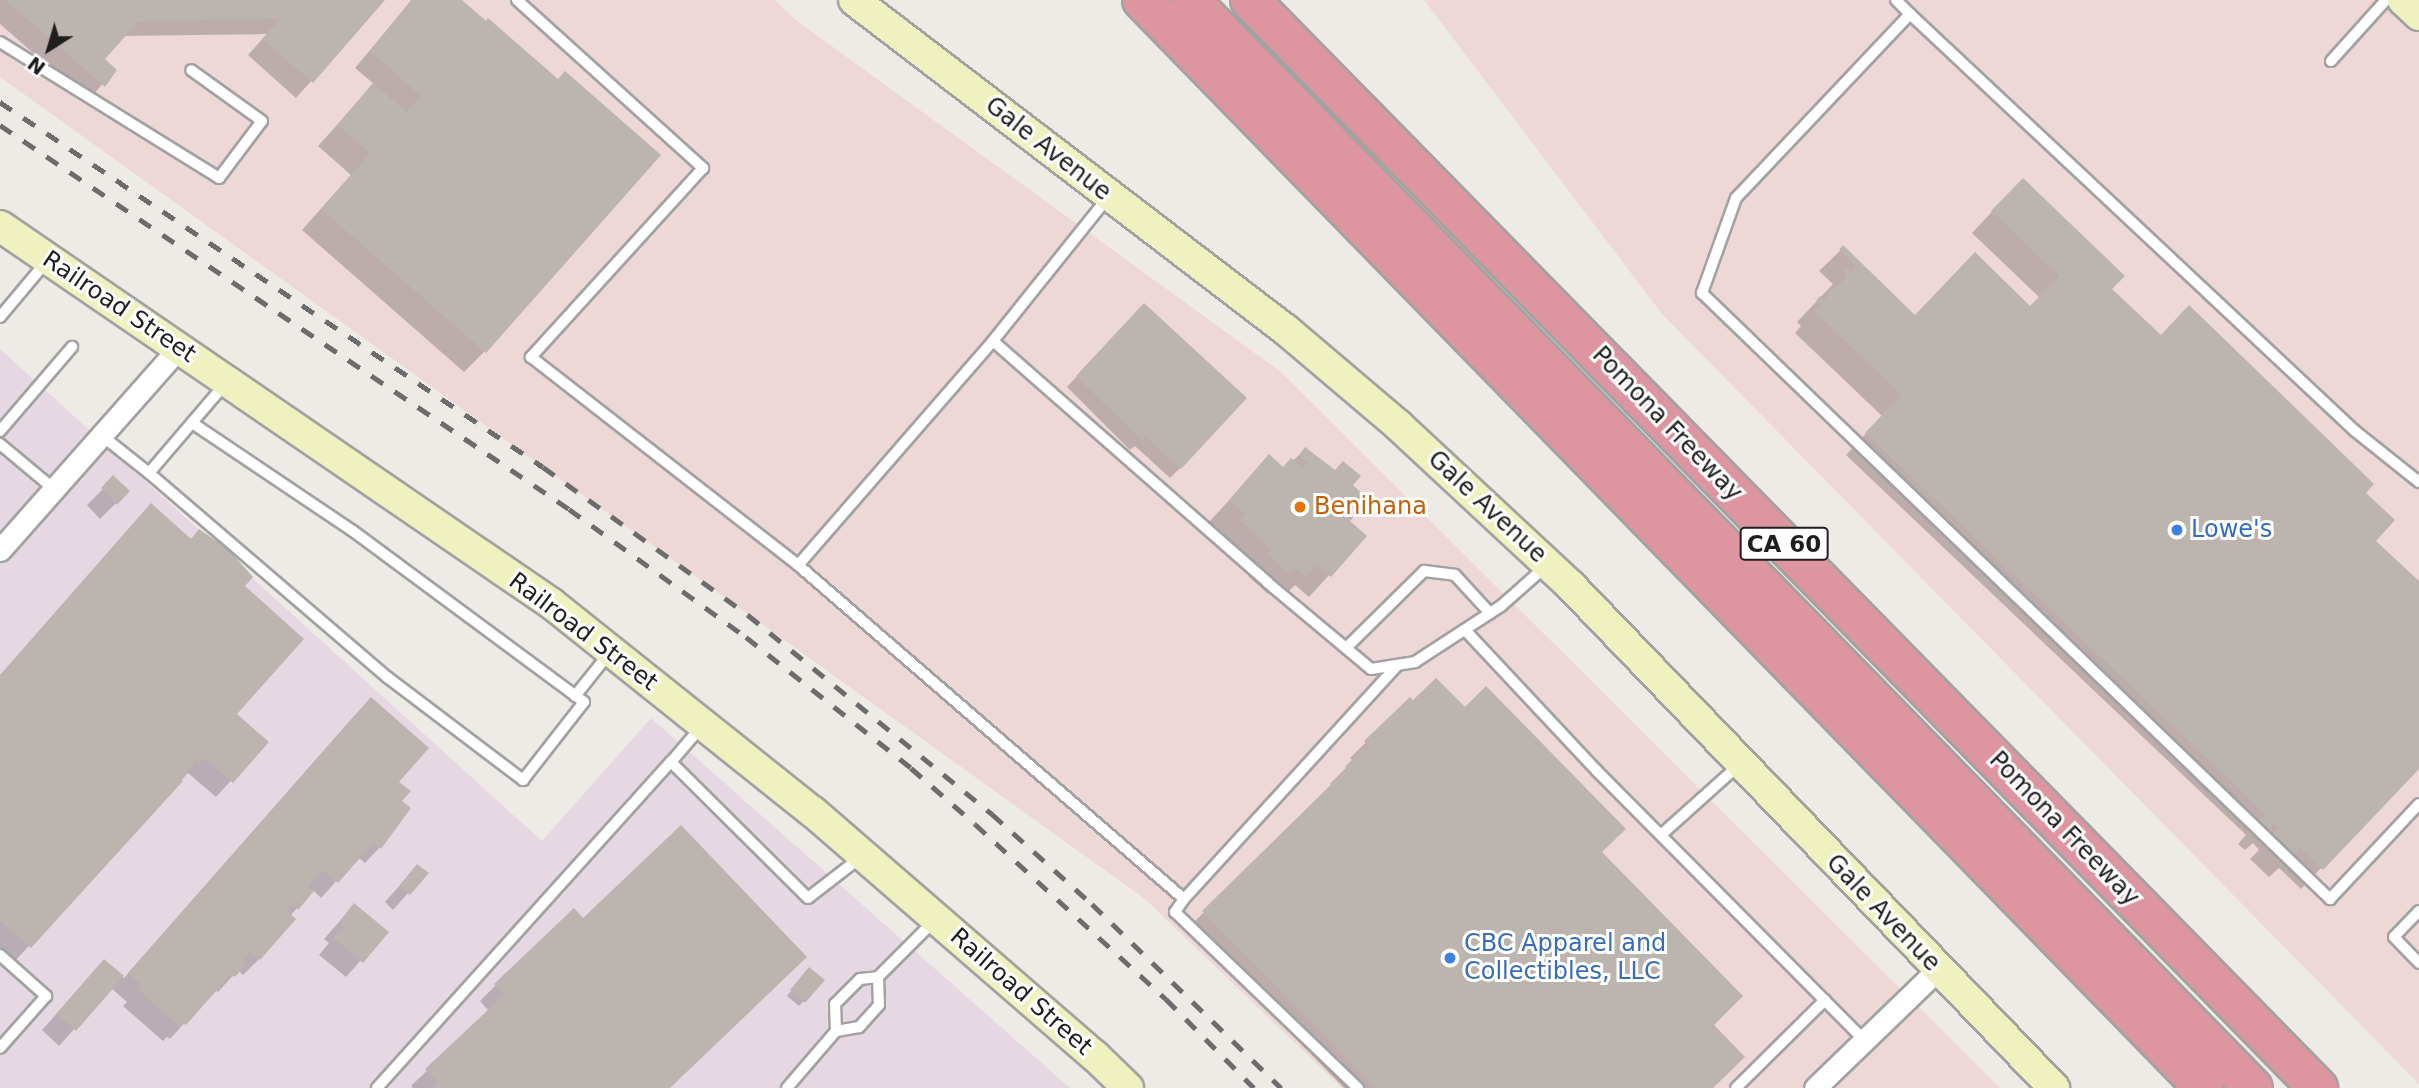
<!DOCTYPE html>
<style>
body{margin:0}
#map{position:relative;width:2419px;height:1088px;overflow:hidden;background:#eeebe6;font-family:"DejaVu Sans",sans-serif}
div>[style]{position:absolute}
[style*='--x']{left:calc(var(--x)*1px);top:calc(var(--y)*1px);width:calc(var(--w)*1px);rotate:calc(var(--a)*1deg)}
.commercial>*{inset:0;background:#edd8d7}
.industrial>*{inset:0;background:#e6d8e3}
.shadow>*{inset:0;background:#0003}
.building>*{inset:0;background:#bbb4af}
.roads{filter:drop-shadow(2px 0 #a2a2a2) drop-shadow(-2px 0 #a2a2a2) drop-shadow(0 2px #a2a2a2) drop-shadow(0 -2px #a2a2a2)}
.lane>*{height:10px;margin:-5px;padding:0 5px;transform-origin:5px;border-radius:5px;background:#fff}
.street>*{height:21px;margin:-10.5px;padding:0 10.5px;transform-origin:10.5px;border-radius:10.5px;background:#fff}
.secondary>*{height:30px;margin:-15px;padding:0 15px;transform-origin:15px;border-radius:15px;background:#eff2bf}
.highway>*{height:38px;margin:-19px;padding:0 19px;transform-origin:19px;border-radius:19px;background:#dd96a1}
.rail>*{height:5px;margin-top:-2.5px;transform-origin:0;background:repeating-linear-gradient(90deg,#6c6c6c 0 14px,transparent 0 28px)}
.dots>*{width:19px;height:19px;translate:-50% -50%;box-sizing:border-box;border:4px solid #fff;border-radius:50%}
span{translate:-50% -50%;white-space:nowrap;text-align:center;line-height:1.15;-webkit-text-stroke:6px #fff;paint-order:stroke}
.shield-label span{padding:2px 5px;background:#fff;border:2px solid;border-radius:5px;-webkit-text-stroke-width:0}
.shield-label{font-size:23px;color:#1e1e1e;font-weight:700}
.street-label{font-size:24px;color:#1e1e1e}
.food-label{font-size:24px;color:#c56008}
.left{translate:0 -50%;text-align:left}
.shop-label{font-size:24px;color:#366cbe}
.north{position:absolute;left:14px;top:14px;width:70px;height:70px;-webkit-text-stroke:5px #fff;paint-order:stroke;rotate:217deg;font-size:19px;font-weight:700;line-height:28px;text-align:center;color:#1e1e1e}
.north::after{content:'';display:block;margin:auto;width:24px;height:32px;background:#1e1e1e;clip-path:polygon(50% 0,100% 100%,50% 72%,0 100%)}
</style>
<div id="map">
<div class="commercial">
<i style="clip-path:polygon(0 0,775px 0,797px 21px,1281px 372px,2000px 1088px,1342px 1088px,1145px 899px,0 77px)"></i>
<i style="clip-path:polygon(1424px 0,2419px 0,2419px 1084px,1662px 314px)"></i>
</div>
<div class="industrial">
<i style="clip-path:polygon(0 349px,542px 841px,651px 718px,1070px 1088px,0 1088px)"></i>
</div>
<div class="shadow">
<i style="clip-path:polygon(0 0,383px 0,296px 98px,248px 55px,267px 34px,123px 36px,103px 60px,114px 70px,88px 101px,0 24px)"></i>
<i style="clip-path:polygon(412px 0,459px 0,558px 81px,485px 351px,464px 372px,302px 230px,351px 175px,318px 146px,374px 84px,355px 68px)"></i>
<i style="clip-path:polygon(2002px 201px,2110px 289px,2160px 337px,2364px 493px,2374px 541px,2419px 584px,2419px 766px,2301px 889px,2279px 868px,2269px 877px,2250px 859px,2259px 850px,2253px 843px,2245px 850px,2238px 844px,2246px 835px,1846px 455px,1882px 416px,1795px 333px,1801px 326px,1797px 322px,1833px 284px,1819px 271px,1843px 248px,1915px 317px,2030px 308px,2040px 298px,1972px 233px)"></i>
<i style="clip-path:polygon(1134px 315px,1180px 468px,1170px 478px,1135px 446px,1130px 450px,1067px 387px)"></i>
<i style="clip-path:polygon(1305px 450px,1350px 486px,1348px 521px,1365px 536px,1309px 597px,1295px 585px,1284px 596px,1274px 588px,1268px 594px,1248px 576px,1251px 572px,1220px 542px,1226px 536px,1209px 522px,1269px 457px,1283px 469px)"></i>
<i style="clip-path:polygon(114px 478px,128px 491px,100px 519px,87px 505px)"></i>
<i style="clip-path:polygon(243px 586px,235px 714px,266px 742px,216px 797px,188px 773px,14px 962px,0 950px,0 676px)"></i>
<i style="clip-path:polygon(1410px 699px,1600px 852px,1711px 1025px,1711px 1088px,1344px 1088px,1188px 928px,1333px 786px,1330px 784px,1353px 761px,1350px 758px)"></i>
<i style="clip-path:polygon(355px 715px,397px 782px,400px 801px,380px 847px,365px 863px,358px 857px,321px 898px,313px 890px,290px 916px,294px 919px,259px 959px,243px 975px,238px 970px,218px 992px,215px 989px,170px 1039px,167px 1037px,163px 1041px,123px 1006px,127px 1002px,111px 988px,59px 1046px,42px 1030px,104px 961px,124px 978px)"></i>
<i style="clip-path:polygon(417px 866px,426px 873px,393px 910px,385px 902px)"></i>
<i style="clip-path:polygon(354px 905px,386px 932px,346px 977px,319px 955px,329px 943px,324px 939px)"></i>
<i style="clip-path:polygon(805px 974px,822px 981px,799px 1006px,787px 996px)"></i>
<i style="clip-path:polygon(496px 985px,668px 1088px,413px 1088px,411px 1086px,489px 1011px,480px 1001px)"></i>
</div>
<div class="building">
<i style="clip-path:polygon(5px 0,385px 0,313px 83px,262px 39px,280px 19px,139px 21px,105px 59px,117px 70px,105px 87px)"></i>
<i style="clip-path:polygon(411px 0,462px 0,486px 21px,488px 18px,558px 79px,565px 71px,661px 155px,486px 353px,321px 209px,370px 153px,337px 125px,373px 83px,407px 112px,421px 96px,370px 51px)"></i>
<i style="clip-path:polygon(2023px 178px,2125px 276px,2112px 289px,2161px 335px,2189px 305px,2374px 484px,2366px 493px,2395px 520px,2376px 541px,2419px 581px,2419px 769px,2323px 870px,2300px 848px,2291px 858px,2269px 838px,2278px 828px,2274px 824px,2267px 831px,2257px 822px,2265px 814px,1865px 433px,1901px 395px,1814px 311px,1820px 304px,1816px 301px,1820px 296px,1824px 300px,1832px 287px,1835px 289px,1847px 276px,1843px 272px,1847px 268px,1851px 272px,1856px 266px,1839px 250px,1843px 245px,1915px 315px,1975px 252px,2030px 306px,2059px 276px,1991px 211px)"></i>
<i style="clip-path:polygon(1144px 303px,1247px 398px,1181px 469px,1146px 437px,1142px 441px,1076px 376px)"></i>
<i style="clip-path:polygon(1305px 447px,1335px 470px,1343px 461px,1361px 476px,1353px 485px,1369px 500px,1350px 521px,1367px 536px,1331px 577px,1317px 565px,1306px 577px,1295px 568px,1290px 575px,1267px 555px,1271px 550px,1240px 520px,1245px 514px,1229px 500px,1269px 454px,1283px 467px,1291px 458px,1303px 468px,1307px 463px,1299px 455px)"></i>
<i style="clip-path:polygon(113px 475px,130px 491px,117px 505px,101px 488px)"></i>
<i style="clip-path:polygon(151px 503px,191px 539px,199px 529px,228px 549px,253px 577px,245px 586px,304px 639px,237px 714px,269px 742px,233px 783px,204px 758px,199px 764px,196px 761px,181px 779px,183px 781px,31px 948px,0 921px,0 675px)"></i>
<i style="clip-path:polygon(1436px 678px,1465px 707px,1486px 686px,1626px 829px,1602px 852px,1743px 996px,1714px 1025px,1745px 1057px,1713px 1088px,1375px 1088px,1202px 911px,1347px 769px,1345px 767px,1363px 748px,1366px 750px,1369px 747px,1364px 741px,1410px 697px,1413px 700px)"></i>
<i style="clip-path:polygon(371px 697px,429px 748px,399px 782px,411px 791px,402px 801px,411px 808px,381px 849px,374px 842px,338px 883px,322px 870px,308px 886px,314px 891px,298px 910px,293px 904px,287px 911px,296px 919px,260px 960px,250px 952px,243px 960px,247px 963px,235px 977px,231px 974px,186px 1025px,183px 1023px,180px 1027px,138px 990px,141px 985px,128px 973px)"></i>
<i style="clip-path:polygon(681px 825px,807px 957px,670px 1088px,432px 1088px,438px 1082px,425px 1069px,504px 995px,494px 984px,574px 908px,583px 918px)"></i>
<i style="clip-path:polygon(417px 864px,429px 873px,410px 895px,399px 886px)"></i>
<i style="clip-path:polygon(354px 903px,389px 932px,363px 963px,333px 938px,344px 927px,339px 922px)"></i>
<i style="clip-path:polygon(104px 959px,124px 976px,76px 1031px,56px 1014px)"></i>
<i style="clip-path:polygon(809px 967px,825px 980px,805px 1003px,790px 990px)"></i>
</div>
<div class="roads">
<div class="lane">
<i style="--x:517;--y:0;--w:251;--a:42.1"></i>
<i style="--x:703;--y:168;--w:256;--a:132.3"></i>
<i style="--x:531;--y:357;--w:338;--a:37.9"></i>
<i style="--x:1896;--y:0;--w:20;--a:45"></i>
<i style="--x:1910;--y:14;--w:253;--a:133.4"></i>
<i style="--x:1736;--y:198;--w:101;--a:109.7"></i>
<i style="--x:1702;--y:293;--w:873;--a:43.98"></i>
<i style="--x:2330;--y:899;--w:130;--a:-46.9"></i>
<i style="--x:1910;--y:14;--w:610;--a:43.14"></i>
<i style="--x:2355;--y:431;--w:82;--a:38.6"></i>
<i style="--x:0;--y:42;--w:258;--a:31.8"></i>
<i style="--x:219;--y:178;--w:71;--a:-53"></i>
<i style="--x:262;--y:121;--w:87;--a:-144.3"></i>
<i style="--x:2331;--y:61;--w:82;--a:-48"></i>
<i style="--x:1109;--y:196;--w:186;--a:128.7"></i>
<i style="--x:993;--y:341;--w:366;--a:41.3"></i>
<i style="--x:1268;--y:583;--w:134;--a:39.9"></i>
<i style="--x:1371;--y:669;--w:45;--a:-9"></i>
<i style="--x:1415;--y:662;--w:103;--a:-33.1"></i>
<i style="--x:1501;--y:606;--w:60;--a:-41.6"></i>
<i style="--x:0;--y:317;--w:73;--a:-50"></i>
<i style="--x:993;--y:341;--w:297;--a:131"></i>
<i style="--x:798;--y:565;--w:510;--a:40.87"></i>
<i style="--x:1184;--y:899;--w:317;--a:-47.6"></i>
<i style="--x:0;--y:431;--w:111;--a:-49.4"></i>
<i style="--x:101;--y:435;--w:61;--a:38.4"></i>
<i style="--x:149;--y:473;--w:117;--a:-49.5"></i>
<i style="--x:0;--y:444;--w:70;--a:39.8"></i>
<i style="--x:149;--y:473;--w:313;--a:40.6"></i>
<i style="--x:387;--y:677;--w:171;--a:37.1"></i>
<i style="--x:523;--y:780;--w:99;--a:-52"></i>
<i style="--x:584;--y:702;--w:287;--a:-143.5"></i>
<i style="--x:353;--y:531;--w:194;--a:-146.1"></i>
<i style="--x:1465;--y:630;--w:193;--a:46.9"></i>
<i style="--x:1597;--y:771;--w:379;--a:45.2"></i>
<i style="--x:1346;--y:648;--w:110;--a:-44.6"></i>
<i style="--x:1424;--y:571;--w:31;--a:7"></i>
<i style="--x:1455;--y:575;--w:52;--a:47.4"></i>
<i style="--x:575;--y:696;--w:58;--a:-51.3"></i>
<i style="--x:701;--y:727;--w:46;--a:130.6"></i>
<i style="--x:671;--y:762;--w:193;--a:44.8"></i>
<i style="--x:808;--y:898;--w:67;--a:-37.7"></i>
<i style="--x:1662;--y:834;--w:105;--a:-41.9"></i>
<i style="--x:1184;--y:899;--w:16;--a:125"></i>
<i style="--x:1175;--y:912;--w:254;--a:43.9"></i>
<i style="--x:2419;--y:911;--w:36;--a:134"></i>
<i style="--x:2394;--y:937;--w:36;--a:46"></i>
<i style="--x:0;--y:955;--w:62;--a:41.7"></i>
<i style="--x:46;--y:996;--w:69;--a:131.5"></i>
<i style="--x:878;--y:977;--w:28;--a:88"></i>
<i style="--x:879;--y:1005;--w:30;--a:132"></i>
<i style="--x:859;--y:1027;--w:23;--a:170"></i>
<i style="--x:836;--y:1031;--w:27;--a:-92"></i>
<i style="--x:835;--y:1004;--w:35;--a:-45"></i>
<i style="--x:860;--y:979;--w:18;--a:-6"></i>
<i style="--x:878;--y:977;--w:79;--a:-45"></i>
<i style="--x:377;--y:1088;--w:439;--a:-48"></i>
<i style="--x:787;--y:1088;--w:75;--a:-49.3"></i>
<i style="--x:1736;--y:1088;--w:125;--a:-44.7"></i>
</div>
<div class="street">
<i style="--x:0;--y:550;--w:270;--a:-48.5"></i>
<i style="--x:1815;--y:1088;--w:170;--a:-44"></i>
</div>
<div class="secondary">
<i style="--x:854;--y:0;--w:544;--a:37.38"></i>
<i style="--x:1286;--y:330;--w:148;--a:40.3"></i>
<i style="--x:1399;--y:426;--w:235;--a:42.9"></i>
<i style="--x:1571;--y:586;--w:697;--a:46.11"></i>
<i style="--x:2403;--y:0;--w:22;--a:43"></i>
<i style="--x:0;--y:226;--w:669;--a:34.4"></i>
<i style="--x:552;--y:604;--w:334;--a:38.6"></i>
<i style="--x:813;--y:812;--w:373;--a:40.9"></i>
<i style="--x:1095;--y:1056;--w:46;--a:44.1"></i>
</div>
<div class="highway">
<i style="--x:1142;--y:0;--w:1520;--a:45.69"></i>
<i style="--x:1190;--y:0;--w:1521;--a:45.67"></i>
<i style="--x:1250;--y:0;--w:1525;--a:45.53"></i>
</div>
</div>
<div class="rail">
<i style="--x:0;--y:102;--w:654;--a:33.91"></i>
<i style="--x:543;--y:467;--w:253;--a:35.8"></i>
<i style="--x:748;--y:615;--w:315;--a:39.2"></i>
<i style="--x:992;--y:814;--w:135;--a:42"></i>
<i style="--x:1092;--y:904;--w:264;--a:44.2"></i>
<i style="--x:0;--y:125;--w:686;--a:34.01"></i>
<i style="--x:569;--y:509;--w:218;--a:35.9"></i>
<i style="--x:746;--y:637;--w:211;--a:38.4"></i>
<i style="--x:911;--y:768;--w:85;--a:41.2"></i>
<i style="--x:975;--y:824;--w:259;--a:42.5"></i>
<i style="--x:1166;--y:999;--w:125;--a:45.3"></i>
</div>
<div class="dots">
<i style="left:1300px;top:507px;background:#e8710a"></i>
<i style="left:2177px;top:530px;background:#3f7fe0"></i>
<i style="left:1450px;top:958px;background:#3f7fe0"></i>
</div>
<div class="shield-label">
<span style="left:1784px;top:544px">CA 60</span>
</div>
<div class="street-label">
<span style="left:1048px;top:149px;rotate:38deg">Gale Avenue</span>
<span style="left:119px;top:307px;rotate:34deg">Railroad Street</span>
<span style="left:1667px;top:424px;rotate:46deg">Pomona Freeway</span>
<span style="left:1487px;top:507px;rotate:43deg">Gale Avenue</span>
<span style="left:583px;top:632px;rotate:37deg">Railroad Street</span>
<span style="left:2064px;top:829px;rotate:46deg">Pomona Freeway</span>
<span style="left:1883px;top:913px;rotate:46deg">Gale Avenue</span>
<span style="left:1021px;top:992px;rotate:41deg">Railroad Street</span>
</div>
<div class="food-label">
<span class="left" style="left:1314px;top:507px">Benihana</span>
</div>
<div class="shop-label">
<span class="left" style="left:2191px;top:530px">Lowe's</span>
<span class="left" style="left:1464px;top:958px">CBC Apparel and<br>Collectibles, LLC</span>
</div>
<div class="north">N</div>
</div>
